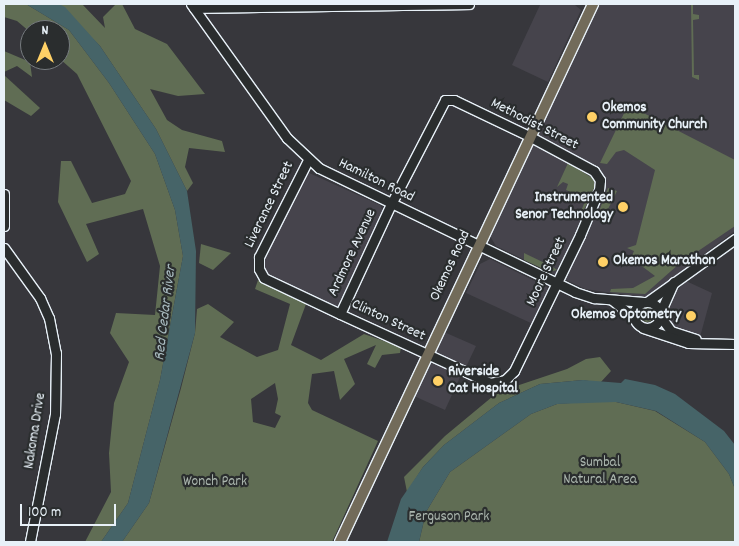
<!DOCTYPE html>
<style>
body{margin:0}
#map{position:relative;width:739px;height:546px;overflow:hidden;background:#37373c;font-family:Dekko,sans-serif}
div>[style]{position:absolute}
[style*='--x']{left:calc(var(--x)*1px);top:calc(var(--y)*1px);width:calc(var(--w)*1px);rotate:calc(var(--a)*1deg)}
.built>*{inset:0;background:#46444c}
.green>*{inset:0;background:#606d54}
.round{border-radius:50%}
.water>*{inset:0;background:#466468}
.roads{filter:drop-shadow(1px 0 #e8f1f8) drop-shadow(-1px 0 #e8f1f8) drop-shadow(0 1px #e8f1f8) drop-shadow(0 -1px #e8f1f8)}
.minor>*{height:9px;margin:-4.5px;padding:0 4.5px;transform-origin:4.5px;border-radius:4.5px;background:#2a2d2e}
.minor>.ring{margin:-4.5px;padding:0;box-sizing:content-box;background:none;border:9px solid #2a2d2e;border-radius:50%}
.major>*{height:10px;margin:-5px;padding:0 5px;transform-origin:5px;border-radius:5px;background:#726b5a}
.dots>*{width:14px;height:14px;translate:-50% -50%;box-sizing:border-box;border:2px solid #2a2d2e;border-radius:50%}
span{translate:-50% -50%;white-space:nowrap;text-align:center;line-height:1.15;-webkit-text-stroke:4.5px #2a2d2e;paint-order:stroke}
.poi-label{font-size:15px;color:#e8f1f8;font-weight:700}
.left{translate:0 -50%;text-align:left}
.right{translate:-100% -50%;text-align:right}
.street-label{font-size:15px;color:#e8f1f8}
.park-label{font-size:15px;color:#abb6ae}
.water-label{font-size:16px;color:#a7b9be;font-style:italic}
.frame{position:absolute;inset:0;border:5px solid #e8f1f8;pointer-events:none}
.north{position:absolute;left:20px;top:20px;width:50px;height:50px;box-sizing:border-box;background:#2a2d2e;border:1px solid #767b7f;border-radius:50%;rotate:0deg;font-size:14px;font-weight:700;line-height:20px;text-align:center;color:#e8f1f8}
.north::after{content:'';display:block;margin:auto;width:18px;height:22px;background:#ffd166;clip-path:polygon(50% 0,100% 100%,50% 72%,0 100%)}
.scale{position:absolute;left:20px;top:504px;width:96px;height:22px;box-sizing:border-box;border:2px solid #e8f1f8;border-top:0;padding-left:6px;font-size:15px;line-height:18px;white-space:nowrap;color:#e8f1f8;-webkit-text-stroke:4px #2a2d2e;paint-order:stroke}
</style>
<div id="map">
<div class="built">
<i style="clip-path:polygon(600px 4px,735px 4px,735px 231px,645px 298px,585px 289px,496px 246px,490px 236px)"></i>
<i style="clip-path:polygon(540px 5px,575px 5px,581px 10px,548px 82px,512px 65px)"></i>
<i style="clip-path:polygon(307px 172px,380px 205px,383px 211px,339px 305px,336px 307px,263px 271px,262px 260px)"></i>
<i style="clip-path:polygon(490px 259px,547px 287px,548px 292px,533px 324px,466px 293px,480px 264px)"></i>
<i style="clip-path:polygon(686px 281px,712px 293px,700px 337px,671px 326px,665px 316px,670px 298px)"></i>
<i style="clip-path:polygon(444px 332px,476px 346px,465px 369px,436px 352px)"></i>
<i style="clip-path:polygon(431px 363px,461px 375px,445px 410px,414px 396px)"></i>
</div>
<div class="green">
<i style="clip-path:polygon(4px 4px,26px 4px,69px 30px,109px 83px,155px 154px,175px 210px,183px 256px,160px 380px,128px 503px,101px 542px,85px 542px,111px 492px,109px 453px,114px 403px,129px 362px,110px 333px,116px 313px,155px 315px,160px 266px,143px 209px,86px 224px,99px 254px,87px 262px,58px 202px,61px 161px,71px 161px,92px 203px,125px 194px,131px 181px,77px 74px,60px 59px,60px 30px,30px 32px,17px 21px,4px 17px)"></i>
<i style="clip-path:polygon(59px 4px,82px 4px,105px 28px,103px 17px,116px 4px,122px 4px,135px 29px,167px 44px,205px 94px,178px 96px,150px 89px,167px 120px,182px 130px,222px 141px,225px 152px,189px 148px,185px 167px,193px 183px,187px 191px,156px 129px,100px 46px)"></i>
<i style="clip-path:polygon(691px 4px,693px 4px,693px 14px,699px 15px,699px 19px,693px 20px,694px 75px,699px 75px,699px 80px,692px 77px)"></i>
<i style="clip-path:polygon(4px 51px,30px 62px,32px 77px,17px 66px,4px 72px)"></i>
<i style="clip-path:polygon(4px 75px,40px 108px,31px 116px,4px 100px)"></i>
<i style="clip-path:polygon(628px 105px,735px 160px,735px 226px,679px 264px,645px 294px,610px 292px,611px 289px,633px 288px,655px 276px,631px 258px,634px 251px,627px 248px,636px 245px,655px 170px,624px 150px,616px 152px,607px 164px,600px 163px)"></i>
<i style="clip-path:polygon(568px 163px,594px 179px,594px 188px,583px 212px,581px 211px,586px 199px,566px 190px,568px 184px,563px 182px,557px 187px)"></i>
<i style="clip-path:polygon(608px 188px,617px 191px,604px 217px,598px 214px)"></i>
<i style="clip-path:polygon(201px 244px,231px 253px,213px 270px,199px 263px)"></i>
<i style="clip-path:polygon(524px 253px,553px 267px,557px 270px,550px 272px,524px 260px)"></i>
<i style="clip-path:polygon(evenodd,258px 280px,306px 304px,291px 345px,321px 360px,364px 334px,401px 347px,400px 353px,382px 355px,375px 368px,367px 364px,376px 345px,344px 359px,355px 384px,340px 400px,334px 371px,312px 374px,308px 403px,312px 410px,378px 441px,332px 542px,122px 542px,149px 503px,181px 388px,195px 333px,197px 309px,208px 304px,234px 322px,220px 337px,257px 357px,278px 350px,290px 304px,255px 289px,258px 280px,275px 383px,278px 399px,275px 413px,281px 416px,275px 428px,253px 422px,251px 399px,275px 383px)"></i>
<i class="round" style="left:640px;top:308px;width:14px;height:14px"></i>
<i style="clip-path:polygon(600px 357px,611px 371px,600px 383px,583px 380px,540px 384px,499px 403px,444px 445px,423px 467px,407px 492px,404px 477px,445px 436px,498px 392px,567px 369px,586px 359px)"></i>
<i style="clip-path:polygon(584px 402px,616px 402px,655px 411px,705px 442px,729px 474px,735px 489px,735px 542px,419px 542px,426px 512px,450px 472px,531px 414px,557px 404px)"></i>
</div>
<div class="water">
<i style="clip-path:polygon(26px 4px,59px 4px,65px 7px,100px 46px,156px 129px,187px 191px,196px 251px,195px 333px,149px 503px,122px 542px,101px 542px,128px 503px,160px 380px,183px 256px,175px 210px,155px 154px,109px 83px,69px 30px)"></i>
<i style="clip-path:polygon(625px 379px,655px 385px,675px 394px,724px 431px,735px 445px,735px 489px,729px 474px,705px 442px,656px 411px,616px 402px,557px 404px,531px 414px,450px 472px,426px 512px,419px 542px,387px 542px,401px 499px,423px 467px,444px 445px,499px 403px,540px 384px,583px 380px,621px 383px)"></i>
</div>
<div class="roads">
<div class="minor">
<i style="--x:191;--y:4;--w:165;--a:54.4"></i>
<i style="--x:287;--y:138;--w:44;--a:43.2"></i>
<i style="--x:319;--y:168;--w:284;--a:25.8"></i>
<i style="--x:575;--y:292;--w:20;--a:18"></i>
<i style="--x:594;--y:298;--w:50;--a:4.6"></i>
<i style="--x:194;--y:8;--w:275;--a:-0.8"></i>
<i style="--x:308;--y:160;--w:109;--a:116.8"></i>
<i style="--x:259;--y:257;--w:12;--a:90"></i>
<i style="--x:259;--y:269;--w:10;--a:61"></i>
<i style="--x:264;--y:278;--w:84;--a:25.3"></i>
<i style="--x:340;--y:314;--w:165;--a:24.7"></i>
<i style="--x:490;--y:383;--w:15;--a:-11"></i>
<i style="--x:505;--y:380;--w:13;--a:-45"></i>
<i style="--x:514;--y:371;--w:151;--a:-64.1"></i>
<i style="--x:580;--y:235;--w:49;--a:-67.1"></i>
<i style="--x:599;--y:190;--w:10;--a:-84"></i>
<i style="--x:600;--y:180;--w:11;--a:-124"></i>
<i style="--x:594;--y:171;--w:74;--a:-151.7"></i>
<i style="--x:529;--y:136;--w:83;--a:-154.4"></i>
<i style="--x:454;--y:100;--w:9;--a:180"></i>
<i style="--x:445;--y:100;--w:117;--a:117.4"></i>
<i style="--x:391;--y:204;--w:121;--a:114.9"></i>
<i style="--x:4;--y:194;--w:32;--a:90"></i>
<i style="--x:4;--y:248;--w:62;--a:54.2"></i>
<i style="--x:40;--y:298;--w:22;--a:66"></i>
<i style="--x:49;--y:318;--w:36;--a:79"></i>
<i style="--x:56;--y:353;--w:61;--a:90.9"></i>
<i style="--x:55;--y:414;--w:130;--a:101.1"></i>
<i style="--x:612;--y:300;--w:28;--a:39"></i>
<i class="ring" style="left:634px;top:302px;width:17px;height:17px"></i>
<i style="--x:647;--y:302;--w:108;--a:-35.6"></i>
<i style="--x:660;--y:313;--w:34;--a:-66"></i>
<i style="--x:660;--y:316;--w:19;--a:54"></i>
<i style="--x:671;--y:331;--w:26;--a:18"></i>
<i style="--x:643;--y:328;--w:47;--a:18.4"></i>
<i style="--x:688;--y:343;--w:47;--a:1.2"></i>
</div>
<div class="major">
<i style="--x:340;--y:542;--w:595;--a:-64.81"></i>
</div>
</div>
<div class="dots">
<i style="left:592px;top:117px;background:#ffd166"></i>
<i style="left:623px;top:207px;background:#ffd166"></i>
<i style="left:603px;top:262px;background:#ffd166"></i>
<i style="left:691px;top:316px;background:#ffd166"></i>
<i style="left:438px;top:381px;background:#ffd166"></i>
</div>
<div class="poi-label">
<span class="left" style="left:602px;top:117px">Okemos<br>Community Church</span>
<span class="right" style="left:613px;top:207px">Instrumented<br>Senor Technology</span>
<span class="left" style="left:613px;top:262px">Okemos Marathon</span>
<span class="right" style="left:681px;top:316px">Okemos Optometry</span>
<span class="left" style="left:448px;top:381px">Riverside<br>Cat Hospital</span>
</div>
<div class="street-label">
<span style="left:534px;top:125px;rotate:27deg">Methodist Street</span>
<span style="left:376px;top:181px;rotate:26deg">Hamilton Road</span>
<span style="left:270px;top:205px;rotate:-64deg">Liverance Street</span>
<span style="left:353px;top:253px;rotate:-65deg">Ardmore Avenue</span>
<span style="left:451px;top:266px;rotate:-65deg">Okemos Road</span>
<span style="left:547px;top:272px;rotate:-65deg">Moore Street</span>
<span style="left:388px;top:321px;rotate:25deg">Clinton Street</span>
<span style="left:36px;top:431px;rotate:-81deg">Nakoma Drive</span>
</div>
<div class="park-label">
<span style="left:600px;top:472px">Sumbal<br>Natural Area</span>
<span style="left:215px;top:483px">Wonch Park</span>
<span style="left:449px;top:518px">Ferguson Park</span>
</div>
<div class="water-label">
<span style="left:166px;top:313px;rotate:-83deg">Red Cedar River</span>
</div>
<div class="frame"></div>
<div class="north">N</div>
<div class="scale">100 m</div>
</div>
